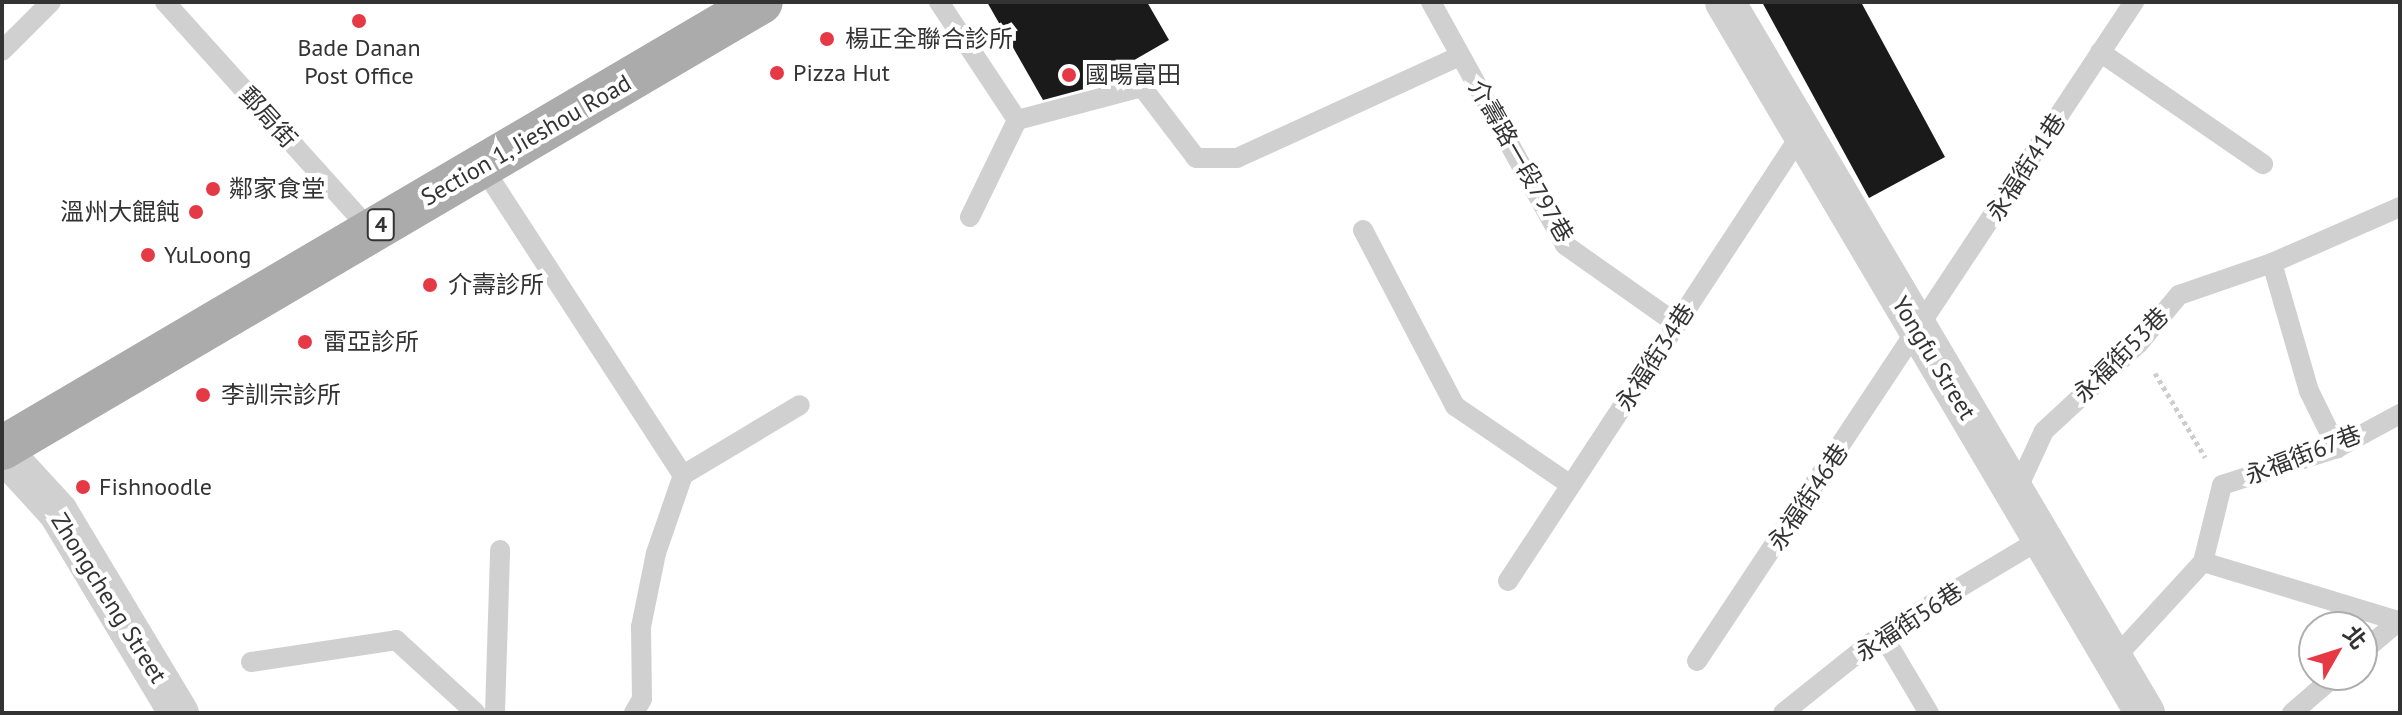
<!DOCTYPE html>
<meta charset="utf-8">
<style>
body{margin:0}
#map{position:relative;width:2402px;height:715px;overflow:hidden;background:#fff;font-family:"PT Sans","Noto Sans TC",sans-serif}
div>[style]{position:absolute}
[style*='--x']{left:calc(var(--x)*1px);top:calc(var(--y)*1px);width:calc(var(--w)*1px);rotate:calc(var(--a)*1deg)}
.building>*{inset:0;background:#1a1a1a}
.path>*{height:5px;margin-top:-2.5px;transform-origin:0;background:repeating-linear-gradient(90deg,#cdcdcd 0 4px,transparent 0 8px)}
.service>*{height:20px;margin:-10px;padding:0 10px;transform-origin:10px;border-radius:10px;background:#d0d0d0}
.minor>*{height:40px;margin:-20px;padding:0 20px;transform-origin:20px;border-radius:20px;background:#d0d0d0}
.primary>*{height:44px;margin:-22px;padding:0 22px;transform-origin:22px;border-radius:22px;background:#ababab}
.dots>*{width:22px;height:22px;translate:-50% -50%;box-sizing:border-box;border:4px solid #fff;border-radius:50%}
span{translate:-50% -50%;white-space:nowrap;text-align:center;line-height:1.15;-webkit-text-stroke:8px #fff;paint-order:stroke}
.shield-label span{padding:2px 6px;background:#fff;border:2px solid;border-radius:6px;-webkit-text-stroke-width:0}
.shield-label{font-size:22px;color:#333;font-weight:700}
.poi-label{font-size:24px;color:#333}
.left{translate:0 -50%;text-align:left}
.right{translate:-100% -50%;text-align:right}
.street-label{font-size:24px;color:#333}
.frame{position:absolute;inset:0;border:4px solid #333;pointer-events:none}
.north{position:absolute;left:2298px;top:611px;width:80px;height:80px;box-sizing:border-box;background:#fff;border:2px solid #adadad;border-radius:50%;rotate:51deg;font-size:22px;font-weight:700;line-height:32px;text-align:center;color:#333}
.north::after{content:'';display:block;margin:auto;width:28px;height:36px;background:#e63946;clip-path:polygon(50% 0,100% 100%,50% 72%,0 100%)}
</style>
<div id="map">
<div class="building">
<i style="clip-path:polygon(987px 2px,1147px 2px,1169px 40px,1084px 89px,1043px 100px)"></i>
<i style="clip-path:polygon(1762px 2px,1861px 2px,1945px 157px,1869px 198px)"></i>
</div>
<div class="path">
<i style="--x:2155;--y:373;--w:98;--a:59.2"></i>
</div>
<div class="service">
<i style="--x:165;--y:2;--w:308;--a:48"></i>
<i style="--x:939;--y:2;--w:141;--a:56.5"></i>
<i style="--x:1017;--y:120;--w:129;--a:-14.8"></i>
<i style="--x:1142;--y:87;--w:89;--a:52.7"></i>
<i style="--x:1196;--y:158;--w:41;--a:0"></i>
<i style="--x:1237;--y:158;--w:245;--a:-24.6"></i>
<i style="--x:1431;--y:2;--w:277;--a:61.1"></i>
<i style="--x:1565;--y:245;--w:137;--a:35.2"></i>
<i style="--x:2;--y:51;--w:69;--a:-45"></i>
<i style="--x:2100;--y:52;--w:198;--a:34.5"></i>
<i style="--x:482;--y:166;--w:369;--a:57"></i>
<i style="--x:683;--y:475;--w:83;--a:109.1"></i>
<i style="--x:656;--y:553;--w:76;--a:101.5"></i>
<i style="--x:641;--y:627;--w:72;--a:89.2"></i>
<i style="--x:642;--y:699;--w:16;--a:120"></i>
<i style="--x:970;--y:217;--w:108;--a:-64.1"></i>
<i style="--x:1363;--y:230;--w:199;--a:62.4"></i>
<i style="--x:1455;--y:406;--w:140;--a:34.3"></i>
<i style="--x:2272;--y:263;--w:133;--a:73.9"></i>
<i style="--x:2309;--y:391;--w:64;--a:63.8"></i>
<i style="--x:683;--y:475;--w:136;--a:-30.9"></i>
<i style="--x:2015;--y:494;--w:69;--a:-65.3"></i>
<i style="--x:2044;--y:431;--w:128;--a:-42.8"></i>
<i style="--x:2138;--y:344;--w:64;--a:-50.1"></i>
<i style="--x:2179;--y:295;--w:98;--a:-19"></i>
<i style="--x:2272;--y:263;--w:140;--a:-23.6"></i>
<i style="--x:2203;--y:562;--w:205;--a:16.8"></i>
<i style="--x:1508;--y:581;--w:536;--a:-56.73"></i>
<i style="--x:1882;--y:634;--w:92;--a:59.3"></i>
<i style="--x:2362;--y:652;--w:50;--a:-40.1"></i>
<i style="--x:2113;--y:660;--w:133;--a:-47.4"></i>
<i style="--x:2203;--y:562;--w:79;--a:-76.1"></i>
<i style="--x:2222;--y:485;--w:121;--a:-17.8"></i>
<i style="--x:2337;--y:448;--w:72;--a:-28.4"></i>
<i style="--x:1697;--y:661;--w:791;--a:-56.45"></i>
<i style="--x:251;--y:662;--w:147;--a:-8.6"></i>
<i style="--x:396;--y:640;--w:108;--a:42.4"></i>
<i style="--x:495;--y:713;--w:163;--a:-88.2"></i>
<i style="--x:1783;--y:713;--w:127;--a:-38.6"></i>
<i style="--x:1882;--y:634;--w:185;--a:-30.9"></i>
<i style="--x:2292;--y:713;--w:58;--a:-40.8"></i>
</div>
<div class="minor">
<i style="--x:1725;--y:2;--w:826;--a:59.43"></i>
<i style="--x:2;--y:451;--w:83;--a:47.4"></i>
<i style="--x:58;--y:512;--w:235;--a:59"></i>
</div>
<div class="primary">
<i style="--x:2;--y:448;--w:880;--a:-30.44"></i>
</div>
<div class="dots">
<i style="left:359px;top:21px;background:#e63946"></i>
<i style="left:827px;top:39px;background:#e63946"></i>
<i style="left:777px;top:73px;background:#e63946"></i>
<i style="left:1069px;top:75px;background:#e63946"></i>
<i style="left:213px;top:189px;background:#e63946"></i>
<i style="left:196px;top:212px;background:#e63946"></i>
<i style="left:148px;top:255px;background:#e63946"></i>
<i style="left:430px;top:285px;background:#e63946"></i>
<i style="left:305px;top:342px;background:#e63946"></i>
<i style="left:203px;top:395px;background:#e63946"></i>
<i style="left:83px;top:487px;background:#e63946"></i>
</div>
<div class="shield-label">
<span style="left:381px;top:225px">4</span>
</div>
<div class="poi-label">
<span class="left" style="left:845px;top:39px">楊正全聯合診所</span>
<span style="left:359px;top:62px">Bade Danan<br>Post Office</span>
<span class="left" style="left:793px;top:73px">Pizza Hut</span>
<span class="left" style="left:1085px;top:75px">國暘富田</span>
<span class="left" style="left:229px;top:189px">鄰家食堂</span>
<span class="right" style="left:180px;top:212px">溫州大餛飩</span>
<span class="left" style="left:164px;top:255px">YuLoong</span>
<span class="left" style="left:448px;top:285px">介壽診所</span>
<span class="left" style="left:323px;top:342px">雷亞診所</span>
<span class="left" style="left:221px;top:395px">李訓宗診所</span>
<span class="left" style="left:99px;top:487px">Fishnoodle</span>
</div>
<div class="street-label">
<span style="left:268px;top:117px;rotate:48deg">郵局街</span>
<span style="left:526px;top:140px;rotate:-30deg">Section 1, Jieshou Road</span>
<span style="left:1521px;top:161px;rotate:60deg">介壽路一段797巷</span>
<span style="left:2026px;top:167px;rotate:-57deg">永福街41巷</span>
<span style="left:2121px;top:355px;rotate:-45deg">永福街53巷</span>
<span style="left:1655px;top:357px;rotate:-57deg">永福街34巷</span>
<span style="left:1934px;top:358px;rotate:59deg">Yongfu Street</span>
<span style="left:2303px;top:455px;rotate:-21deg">永福街67巷</span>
<span style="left:1808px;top:497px;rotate:-56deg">永福街46巷</span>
<span style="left:109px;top:598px;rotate:58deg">Zhongcheng Street</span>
<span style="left:1909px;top:622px;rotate:-33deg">永福街56巷</span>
</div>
<div class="frame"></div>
<div class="north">北</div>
</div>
